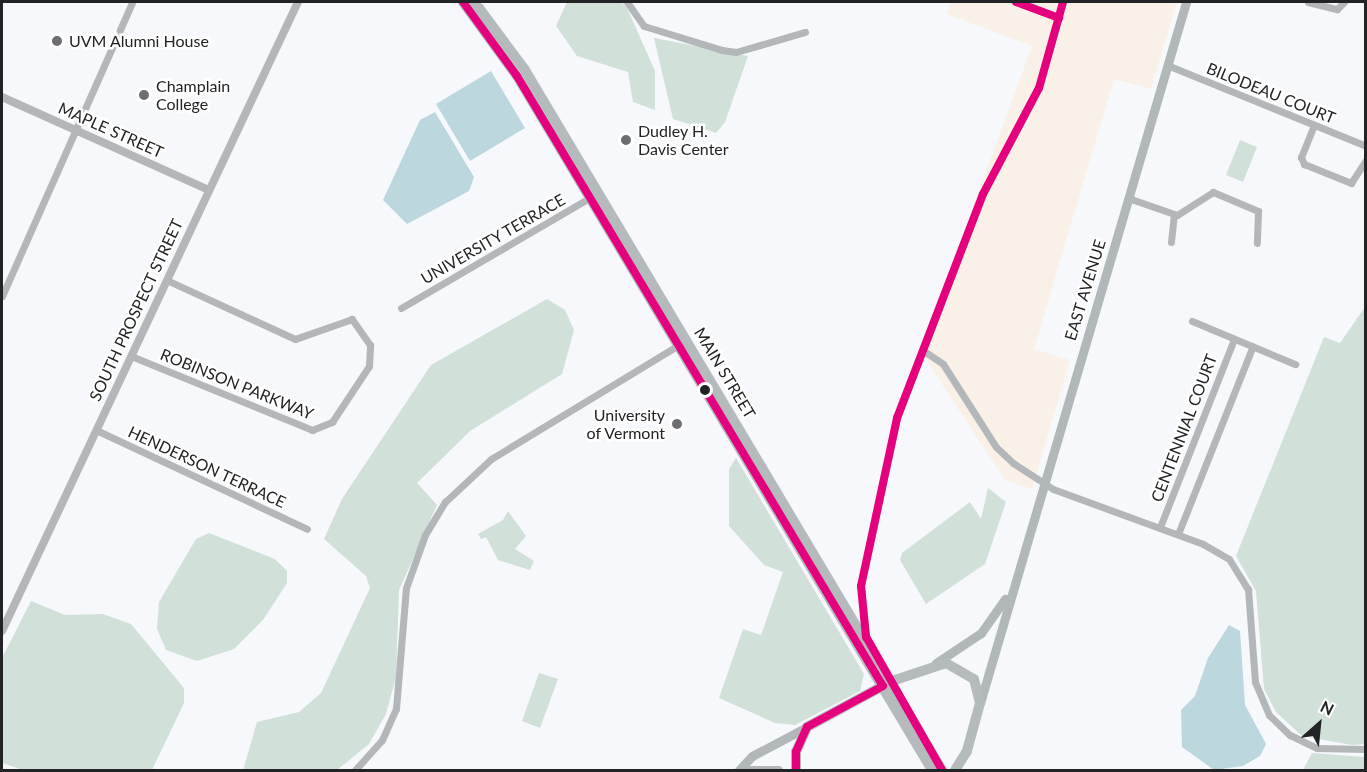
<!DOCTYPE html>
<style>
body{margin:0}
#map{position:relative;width:1367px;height:772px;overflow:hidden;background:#f6f8fb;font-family:Lato,sans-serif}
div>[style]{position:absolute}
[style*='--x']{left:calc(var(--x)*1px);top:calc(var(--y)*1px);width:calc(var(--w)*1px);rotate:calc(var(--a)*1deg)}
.medical>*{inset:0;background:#f9f1e8}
.green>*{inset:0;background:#d1e0d9}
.water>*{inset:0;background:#bdd7df}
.minor>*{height:7px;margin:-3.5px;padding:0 3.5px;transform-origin:3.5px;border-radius:3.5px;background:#b4b7ba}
.tertiary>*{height:8px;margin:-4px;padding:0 4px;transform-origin:4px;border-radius:4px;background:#b4b7ba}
.secondary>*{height:9px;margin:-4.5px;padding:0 4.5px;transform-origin:4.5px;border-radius:4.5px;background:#b2b7ba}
.primary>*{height:10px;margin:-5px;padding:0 5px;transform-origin:5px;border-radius:5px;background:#b5bbbd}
.bus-1>*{height:8px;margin:-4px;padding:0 4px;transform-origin:4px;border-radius:4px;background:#e5007d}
.dots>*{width:16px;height:16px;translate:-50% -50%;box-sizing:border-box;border:3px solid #fff;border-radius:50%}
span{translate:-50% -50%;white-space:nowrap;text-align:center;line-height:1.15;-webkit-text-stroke:5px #fff;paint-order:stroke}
.poi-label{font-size:16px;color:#222324}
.left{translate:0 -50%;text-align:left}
.right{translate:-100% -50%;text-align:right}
.street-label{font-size:16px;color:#222324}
.frame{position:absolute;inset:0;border:3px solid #222324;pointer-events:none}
.north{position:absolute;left:1289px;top:694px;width:60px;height:60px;-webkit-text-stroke:4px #fff;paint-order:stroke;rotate:27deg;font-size:16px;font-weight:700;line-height:24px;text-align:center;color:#222324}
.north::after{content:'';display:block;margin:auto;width:21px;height:27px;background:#222324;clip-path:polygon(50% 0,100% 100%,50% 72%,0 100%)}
</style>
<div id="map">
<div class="medical">
<i style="clip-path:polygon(951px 2px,1177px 2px,1151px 89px,1114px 79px,1034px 349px,1070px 360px,1032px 489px,1005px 480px,920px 351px,1032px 46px,946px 14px)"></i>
</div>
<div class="green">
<i style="clip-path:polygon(567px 2px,622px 2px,627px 8px,655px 71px,655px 110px,633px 102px,628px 72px,577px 56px,556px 26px)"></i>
<i style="clip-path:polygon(654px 38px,748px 56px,725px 122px,716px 133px,673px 119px)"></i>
<i style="clip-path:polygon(1240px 140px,1257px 147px,1243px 182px,1226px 175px)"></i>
<i style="clip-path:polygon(547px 299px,565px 310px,574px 330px,562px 374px,470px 431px,417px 483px,437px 505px,399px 590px,396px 677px,386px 714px,369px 744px,337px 770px,243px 770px,257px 722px,299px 712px,321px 693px,370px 588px,366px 576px,324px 539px,342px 499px,431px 365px)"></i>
<i style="clip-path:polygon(1365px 307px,1366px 744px,1352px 745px,1302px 736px,1276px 712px,1264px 689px,1256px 591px,1236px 556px,1324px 337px,1340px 343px)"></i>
<i style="clip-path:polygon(736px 458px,864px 674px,860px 691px,795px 725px,775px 723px,719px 698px,743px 629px,761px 635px,783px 572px,764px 565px,729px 526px,729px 469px)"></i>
<i style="clip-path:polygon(988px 488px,1006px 502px,985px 564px,926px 604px,900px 560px,902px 553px,970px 502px,981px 519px)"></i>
<i style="clip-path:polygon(508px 511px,526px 536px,515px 549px,534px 561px,530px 570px,498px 560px,486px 537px,481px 539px,478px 534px,503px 520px)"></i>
<i style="clip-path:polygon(209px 533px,275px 559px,287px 571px,287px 583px,263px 620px,234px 649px,197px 661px,166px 650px,157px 629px,159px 602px,196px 539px)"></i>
<i style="clip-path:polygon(31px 601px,65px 615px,103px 614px,131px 624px,184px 688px,184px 703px,152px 770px,23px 770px,2px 763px,2px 658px)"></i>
<i style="clip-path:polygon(539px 673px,558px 679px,540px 728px,522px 721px)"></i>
<i style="clip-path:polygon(1312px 753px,1365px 757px,1365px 770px,1303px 770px)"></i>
</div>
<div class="water">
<i style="clip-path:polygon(491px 71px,525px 128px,470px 161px,436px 104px)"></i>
<i style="clip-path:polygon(435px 112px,474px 177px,469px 191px,407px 224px,383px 200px,420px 120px)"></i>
<i style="clip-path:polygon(1229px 625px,1240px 631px,1245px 705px,1266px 744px,1260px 756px,1243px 766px,1214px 770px,1182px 747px,1181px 710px,1195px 696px,1208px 658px)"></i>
</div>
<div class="minor">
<i style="--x:627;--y:2;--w:29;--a:55"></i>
<i style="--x:644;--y:26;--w:82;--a:17.1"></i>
<i style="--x:722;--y:50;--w:14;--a:8"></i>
<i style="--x:736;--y:52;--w:72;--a:-16.2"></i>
<i style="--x:1308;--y:2;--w:30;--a:14"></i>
<i style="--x:1337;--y:9;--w:10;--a:-45"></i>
<i style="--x:1167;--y:65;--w:215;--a:22.1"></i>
<i style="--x:1314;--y:125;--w:35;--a:112"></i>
<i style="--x:1301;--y:157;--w:8;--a:67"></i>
<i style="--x:1304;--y:164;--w:51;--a:22"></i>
<i style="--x:1351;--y:183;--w:27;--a:-57"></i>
<i style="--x:1128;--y:198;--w:52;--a:19.1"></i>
<i style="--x:1177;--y:215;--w:43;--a:-32.6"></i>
<i style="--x:1213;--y:192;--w:49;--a:22.9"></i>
<i style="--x:1258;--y:211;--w:32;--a:92"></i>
<i style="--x:1171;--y:242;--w:27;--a:-84"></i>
<i style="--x:2;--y:296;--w:321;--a:-66.1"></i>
<i style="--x:401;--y:308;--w:220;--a:-30.3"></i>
<i style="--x:1192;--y:321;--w:112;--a:22.7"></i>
<i style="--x:924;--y:351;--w:23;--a:34"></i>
<i style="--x:943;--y:364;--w:98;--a:57.4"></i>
<i style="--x:996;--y:447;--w:23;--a:43"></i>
<i style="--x:1013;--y:463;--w:48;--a:33"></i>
<i style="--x:1053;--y:489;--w:160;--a:20.1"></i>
<i style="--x:1203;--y:544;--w:30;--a:30"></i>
<i style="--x:1229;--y:559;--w:36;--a:58"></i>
<i style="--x:1248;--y:589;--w:93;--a:85.7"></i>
<i style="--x:1255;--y:682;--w:36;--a:67"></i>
<i style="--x:1269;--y:715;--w:29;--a:44"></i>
<i style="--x:1290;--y:735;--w:30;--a:26"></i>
<i style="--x:1317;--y:748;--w:49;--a:1.2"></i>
<i style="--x:131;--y:356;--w:196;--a:22.2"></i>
<i style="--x:312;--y:430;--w:22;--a:-22"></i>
<i style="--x:332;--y:422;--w:67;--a:-56.5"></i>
<i style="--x:369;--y:366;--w:21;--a:-87"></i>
<i style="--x:370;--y:345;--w:32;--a:-125"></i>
<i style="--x:352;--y:319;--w:60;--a:160.7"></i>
<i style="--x:295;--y:339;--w:141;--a:-155.3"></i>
<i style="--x:96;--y:430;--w:233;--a:25.1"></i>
<i style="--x:1160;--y:527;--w:202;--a:-68.5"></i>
<i style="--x:1178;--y:534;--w:202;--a:-68.3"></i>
<i style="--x:866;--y:637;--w:51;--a:-95.6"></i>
<i style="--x:861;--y:586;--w:172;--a:-77.9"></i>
<i style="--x:897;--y:418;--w:240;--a:-69"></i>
<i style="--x:983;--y:194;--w:120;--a:-62.2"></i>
<i style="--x:1039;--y:88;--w:89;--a:-74.4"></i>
<i style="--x:355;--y:770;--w:40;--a:-48"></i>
<i style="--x:382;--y:740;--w:34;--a:-66"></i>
<i style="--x:396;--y:709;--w:121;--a:-85.3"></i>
<i style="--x:406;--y:588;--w:56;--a:-70.3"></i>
<i style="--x:425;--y:535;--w:39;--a:-59"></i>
<i style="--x:445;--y:502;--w:63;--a:-43.1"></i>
<i style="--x:491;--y:459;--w:221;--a:-31.3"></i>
</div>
<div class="tertiary">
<i style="--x:2;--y:97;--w:227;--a:24.2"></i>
<i style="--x:2;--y:631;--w:695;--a:-64.8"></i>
</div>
<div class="secondary">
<i style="--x:936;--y:663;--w:54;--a:-33.7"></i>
<i style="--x:981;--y:633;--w:42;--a:-54.8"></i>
<i style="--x:980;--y:703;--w:731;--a:-73.62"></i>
<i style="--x:739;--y:770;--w:19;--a:-47"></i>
<i style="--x:752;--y:756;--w:62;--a:-27.8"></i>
<i style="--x:749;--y:770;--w:29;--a:0"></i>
</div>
<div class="primary">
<i style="--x:463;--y:2;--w:92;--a:53.9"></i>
<i style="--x:517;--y:76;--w:809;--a:59.12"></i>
<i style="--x:468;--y:2;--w:13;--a:29"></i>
<i style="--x:479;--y:8;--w:77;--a:53.4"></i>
<i style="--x:525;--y:70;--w:815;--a:59.22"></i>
<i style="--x:796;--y:770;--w:18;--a:-90"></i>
<i style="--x:796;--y:752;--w:27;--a:-66"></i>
<i style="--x:807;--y:727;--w:97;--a:-28.4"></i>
<i style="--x:892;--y:681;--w:57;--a:-18.4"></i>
<i style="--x:946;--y:663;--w:32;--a:30"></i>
<i style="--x:974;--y:679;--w:25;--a:76"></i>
<i style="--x:980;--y:703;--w:50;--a:105.2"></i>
<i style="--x:967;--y:751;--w:22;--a:122"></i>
</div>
<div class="bus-1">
<i style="--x:463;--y:2;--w:92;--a:53.9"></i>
<i style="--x:517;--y:76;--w:711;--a:59.04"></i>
<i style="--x:883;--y:686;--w:86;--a:151.7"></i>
<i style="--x:807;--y:727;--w:27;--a:114"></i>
<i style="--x:796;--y:752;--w:18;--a:90"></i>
<i style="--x:1016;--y:2;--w:46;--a:20.4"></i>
<i style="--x:942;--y:770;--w:153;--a:-119.7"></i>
<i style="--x:866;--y:637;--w:51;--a:-95.6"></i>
<i style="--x:861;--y:586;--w:172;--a:-77.9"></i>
<i style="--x:897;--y:418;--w:240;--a:-69"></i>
<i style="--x:983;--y:194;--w:120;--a:-62.2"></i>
<i style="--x:1039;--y:88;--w:89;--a:-74.4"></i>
</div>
<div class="dots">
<i style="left:57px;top:41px;background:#6c6e6f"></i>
<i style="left:144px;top:95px;background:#6c6e6f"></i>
<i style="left:626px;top:140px;background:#6c6e6f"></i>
<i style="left:705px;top:390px;background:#222324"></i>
<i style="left:677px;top:424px;background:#6c6e6f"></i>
</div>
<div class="poi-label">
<span class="left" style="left:69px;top:41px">UVM Alumni House</span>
<span class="left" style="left:156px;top:95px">Champlain<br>College</span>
<span class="left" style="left:638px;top:140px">Dudley H.<br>Davis Center</span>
<span class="right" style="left:665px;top:424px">University<br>of Vermont</span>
</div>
<div class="street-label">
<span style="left:1271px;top:93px;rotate:22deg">BILODEAU COURT</span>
<span style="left:111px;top:130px;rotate:24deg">MAPLE STREET</span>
<span style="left:493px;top:239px;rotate:-30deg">UNIVERSITY TERRACE</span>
<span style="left:1085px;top:290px;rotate:-73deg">EAST AVENUE</span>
<span style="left:136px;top:310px;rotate:-65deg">SOUTH PROSPECT STREET</span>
<span style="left:725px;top:373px;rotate:59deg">MAIN STREET</span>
<span style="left:237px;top:384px;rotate:22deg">ROBINSON PARKWAY</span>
<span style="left:1184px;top:428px;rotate:-69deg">CENTENNIAL COURT</span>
<span style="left:207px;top:467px;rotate:25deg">HENDERSON TERRACE</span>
</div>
<div class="frame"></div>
<div class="north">N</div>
</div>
